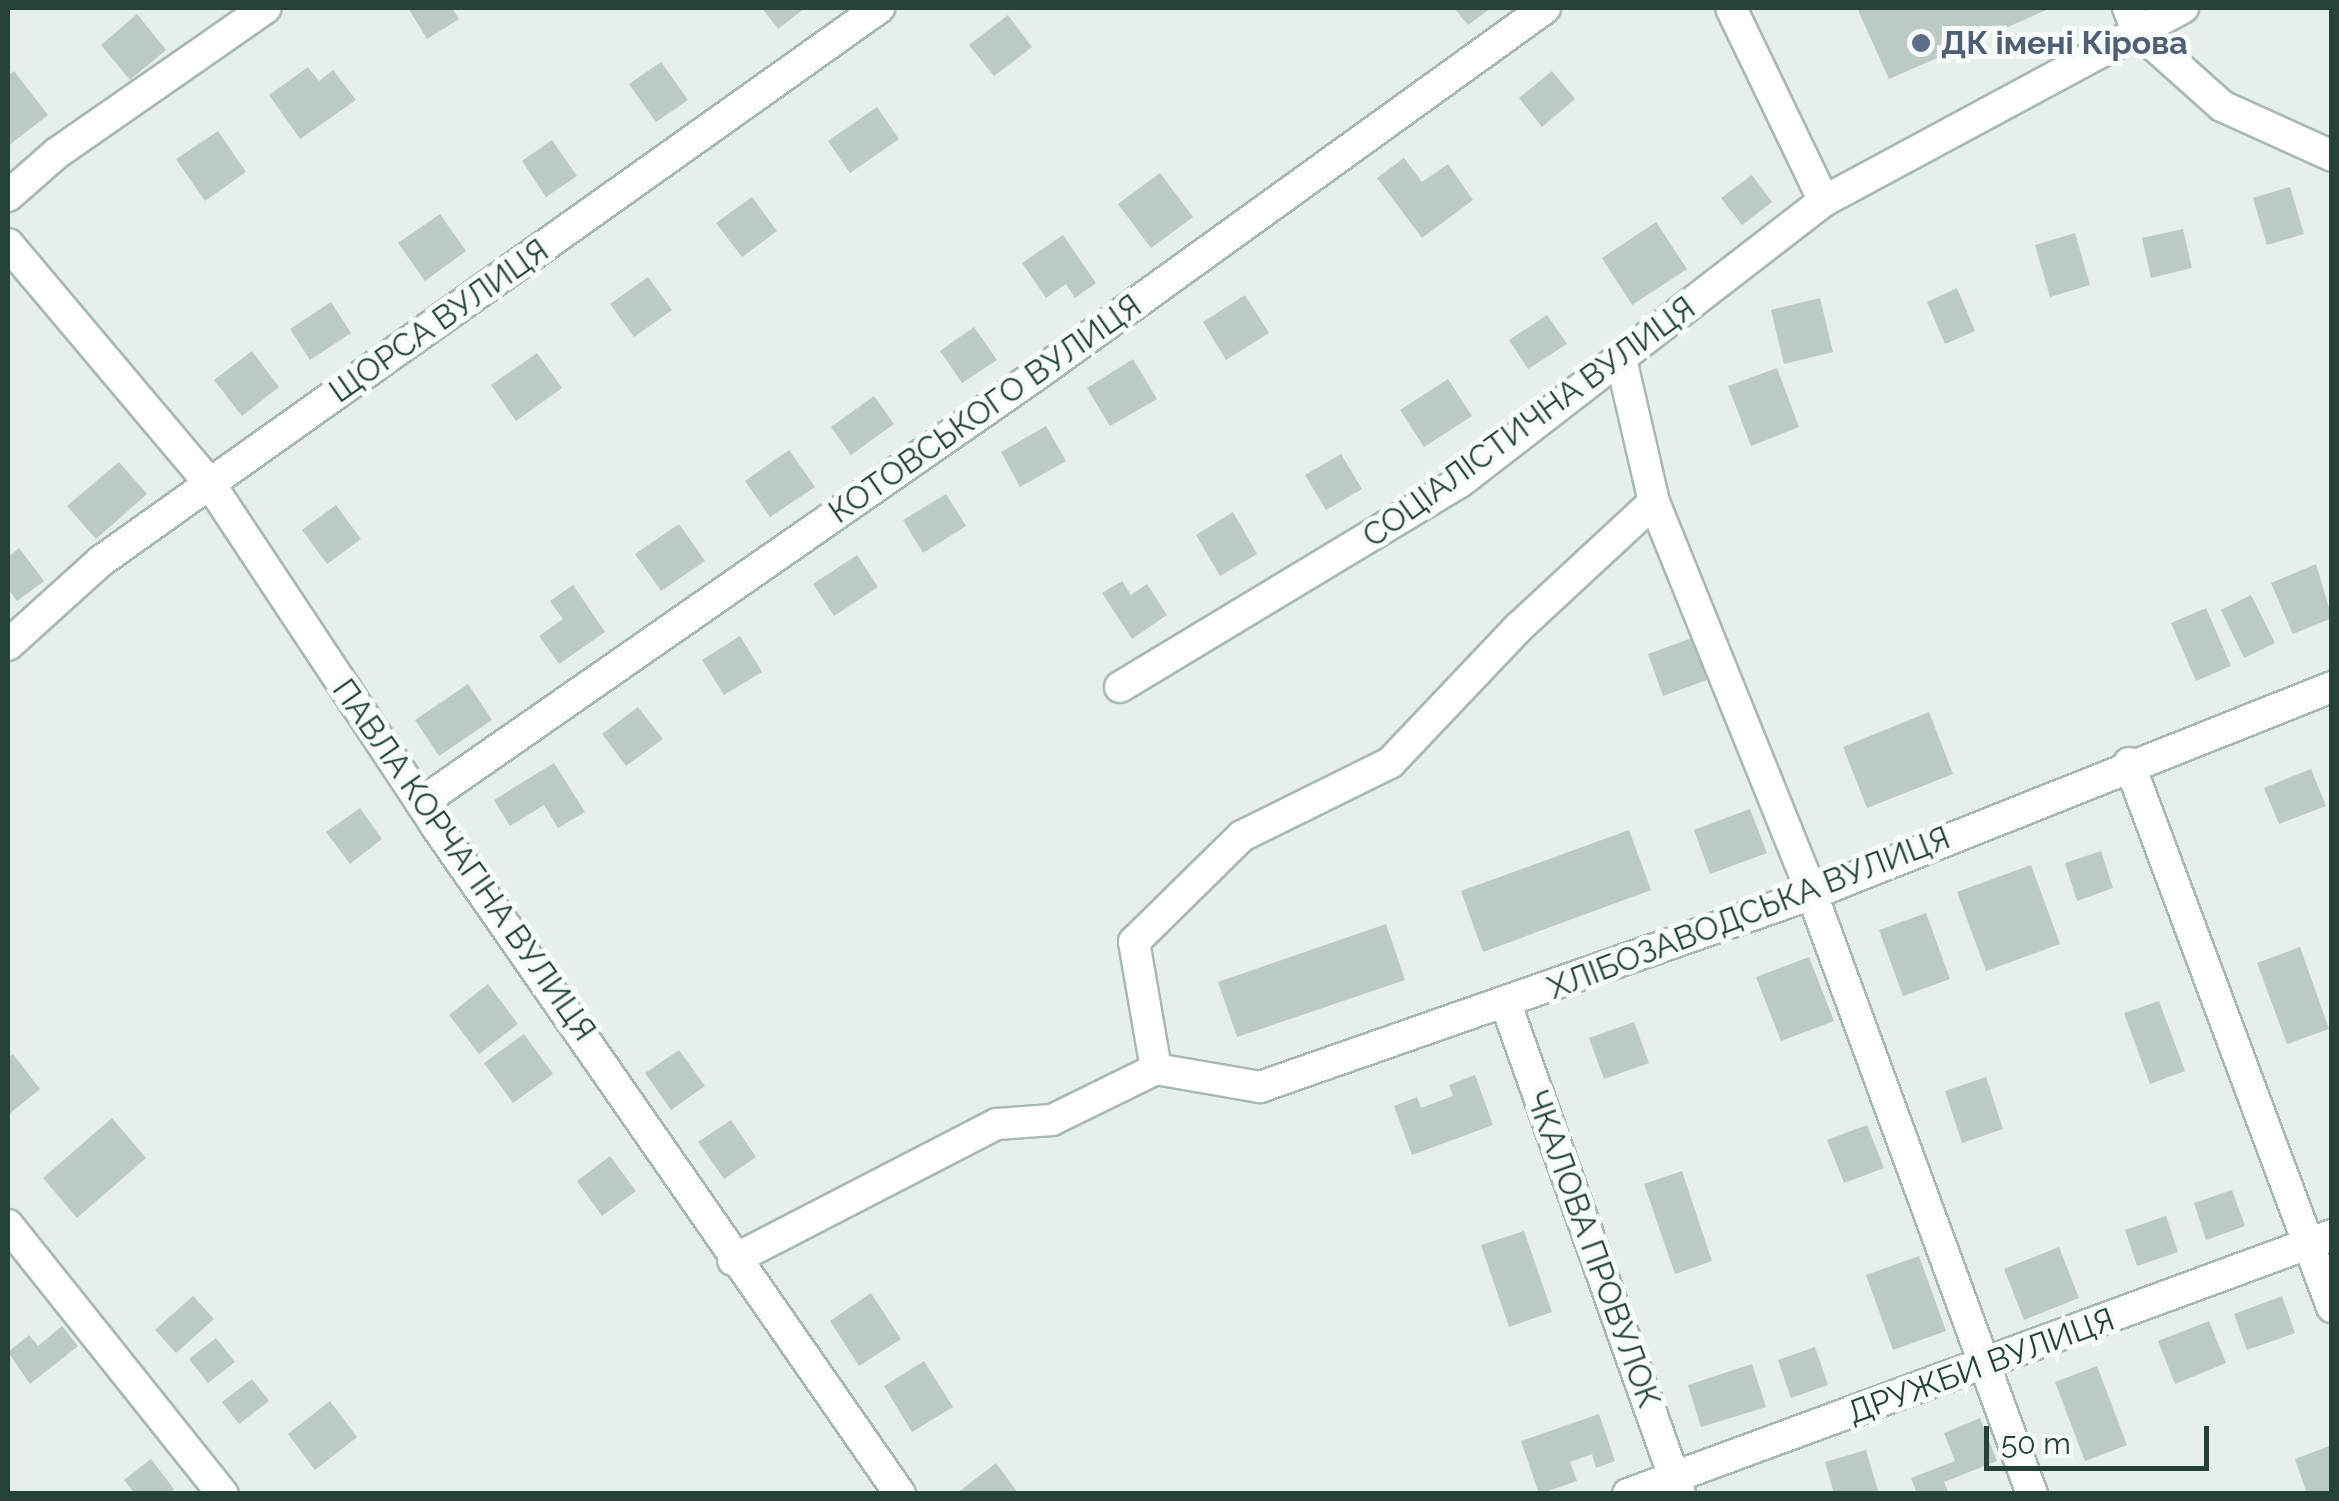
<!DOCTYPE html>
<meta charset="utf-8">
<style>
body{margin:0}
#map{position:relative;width:2339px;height:1501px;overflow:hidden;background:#e6efeb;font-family:Raleway,sans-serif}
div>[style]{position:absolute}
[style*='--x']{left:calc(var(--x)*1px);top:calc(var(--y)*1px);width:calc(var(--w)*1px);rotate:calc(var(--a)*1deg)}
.building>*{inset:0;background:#bbcac4}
.roads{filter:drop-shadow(2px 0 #a8b8b2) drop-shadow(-2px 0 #a8b8b2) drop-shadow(0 2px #a8b8b2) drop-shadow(0 -2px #a8b8b2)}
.minor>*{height:30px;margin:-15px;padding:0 15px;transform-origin:15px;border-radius:15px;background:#fff}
.dots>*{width:28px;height:28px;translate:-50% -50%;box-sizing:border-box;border:5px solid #f7fbf9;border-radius:50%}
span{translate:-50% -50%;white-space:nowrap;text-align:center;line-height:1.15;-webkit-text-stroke:10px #f7fbf9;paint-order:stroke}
.service-label{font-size:32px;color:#4e5e75;font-weight:700}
.left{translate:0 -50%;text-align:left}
.street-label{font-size:32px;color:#24423a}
.frame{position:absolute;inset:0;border:10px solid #24423a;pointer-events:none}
.scale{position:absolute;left:1984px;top:1426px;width:225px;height:45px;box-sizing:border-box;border:5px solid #24423a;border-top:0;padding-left:12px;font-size:30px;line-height:35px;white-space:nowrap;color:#24423a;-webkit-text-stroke:8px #f7fbf9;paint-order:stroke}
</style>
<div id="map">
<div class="building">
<i style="clip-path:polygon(408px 8px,452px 8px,459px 19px,427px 39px)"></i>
<i style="clip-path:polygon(762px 8px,805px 8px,778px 29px)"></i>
<i style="clip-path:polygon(1454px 8px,1491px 8px,1468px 25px)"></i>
<i style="clip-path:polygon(1857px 8px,2051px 8px,1889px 79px)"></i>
<i style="clip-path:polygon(137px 14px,166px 50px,130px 80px,101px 45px)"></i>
<i style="clip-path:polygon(1008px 15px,1032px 47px,994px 76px,969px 45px)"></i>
<i style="clip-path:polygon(661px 62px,688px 100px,656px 122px,629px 84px)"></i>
<i style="clip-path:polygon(308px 67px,319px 81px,333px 70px,356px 100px,300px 139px,269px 95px)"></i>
<i style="clip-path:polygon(14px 71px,48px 115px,8px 146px,8px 76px)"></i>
<i style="clip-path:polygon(1552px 71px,1575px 99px,1542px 127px,1519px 98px)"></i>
<i style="clip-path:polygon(877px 107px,899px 139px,850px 173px,828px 141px)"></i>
<i style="clip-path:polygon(218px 131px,246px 172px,205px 201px,176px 159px)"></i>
<i style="clip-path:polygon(552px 140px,577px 176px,546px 197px,522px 161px)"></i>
<i style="clip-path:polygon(1404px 158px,1422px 182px,1448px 164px,1473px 200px,1422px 238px,1377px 178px)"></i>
<i style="clip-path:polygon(1160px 173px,1193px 217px,1151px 248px,1118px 204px)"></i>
<i style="clip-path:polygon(1752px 175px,1772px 202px,1742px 225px,1721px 198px)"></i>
<i style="clip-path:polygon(2290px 187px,2304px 234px,2267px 245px,2253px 198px)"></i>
<i style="clip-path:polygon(752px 197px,777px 231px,742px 257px,716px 223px)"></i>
<i style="clip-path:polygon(440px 214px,466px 251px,425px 281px,398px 243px)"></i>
<i style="clip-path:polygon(1656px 222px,1687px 269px,1632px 305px,1602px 258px)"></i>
<i style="clip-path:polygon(2183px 229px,2192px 268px,2151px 278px,2142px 238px)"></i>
<i style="clip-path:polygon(2075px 233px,2090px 285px,2050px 297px,2035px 245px)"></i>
<i style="clip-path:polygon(1063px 235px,1096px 283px,1075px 298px,1066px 284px,1046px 298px,1022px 263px)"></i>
<i style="clip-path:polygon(648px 277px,672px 310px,634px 337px,610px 304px)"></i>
<i style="clip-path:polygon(1957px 288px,1975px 331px,1945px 344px,1927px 302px)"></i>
<i style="clip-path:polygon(1245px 295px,1269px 333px,1226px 360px,1203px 322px)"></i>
<i style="clip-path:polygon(1820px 298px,1833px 352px,1784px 364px,1771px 310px)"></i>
<i style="clip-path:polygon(331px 302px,351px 333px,310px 360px,290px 329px)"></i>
<i style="clip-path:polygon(1547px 315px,1567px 344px,1528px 369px,1509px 340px)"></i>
<i style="clip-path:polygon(974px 327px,997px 360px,962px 383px,940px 351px)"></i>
<i style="clip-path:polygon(252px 351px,279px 387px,242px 416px,214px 380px)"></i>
<i style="clip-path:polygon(537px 353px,562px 388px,516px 421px,491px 385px)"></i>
<i style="clip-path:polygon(1133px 359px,1157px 399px,1110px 426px,1087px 388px)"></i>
<i style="clip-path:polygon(1777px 368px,1799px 427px,1751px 446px,1728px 386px)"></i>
<i style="clip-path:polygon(1448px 379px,1472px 416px,1424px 447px,1400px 410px)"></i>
<i style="clip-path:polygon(874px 396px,894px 424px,851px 455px,831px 427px)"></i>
<i style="clip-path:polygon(1046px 426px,1066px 461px,1020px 487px,1001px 452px)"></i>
<i style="clip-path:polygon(789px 450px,815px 487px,770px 517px,745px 481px)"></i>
<i style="clip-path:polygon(1341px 454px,1362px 489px,1326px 510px,1305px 475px)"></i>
<i style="clip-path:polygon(119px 462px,147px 494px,96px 539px,67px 506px)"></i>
<i style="clip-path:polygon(946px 494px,966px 526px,923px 553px,903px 520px)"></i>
<i style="clip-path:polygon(336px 505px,361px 539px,327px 564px,302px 530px)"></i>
<i style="clip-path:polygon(1233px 512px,1257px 554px,1220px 576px,1196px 535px)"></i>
<i style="clip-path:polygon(679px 524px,705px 561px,661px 591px,635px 554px)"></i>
<i style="clip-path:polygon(19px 548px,44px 581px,17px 601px,8px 589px,8px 557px)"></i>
<i style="clip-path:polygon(857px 555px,878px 587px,834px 616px,813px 584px)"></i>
<i style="clip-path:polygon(2316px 564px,2332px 618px,2293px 634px,2271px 583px)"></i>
<i style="clip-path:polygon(1122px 581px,1131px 595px,1147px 584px,1167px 615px,1132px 639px,1102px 593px)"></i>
<i style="clip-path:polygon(573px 585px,605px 632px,559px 664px,539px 636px,563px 619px,550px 601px)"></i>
<i style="clip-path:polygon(2251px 595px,2275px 643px,2244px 658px,2221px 610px)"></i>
<i style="clip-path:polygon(2206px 608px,2231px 666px,2196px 681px,2171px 623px)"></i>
<i style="clip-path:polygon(1700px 635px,1715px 677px,1663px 696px,1648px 654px)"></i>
<i style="clip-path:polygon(740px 636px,762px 672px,724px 695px,702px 660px)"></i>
<i style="clip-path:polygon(468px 684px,492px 720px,439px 756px,415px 720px)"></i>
<i style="clip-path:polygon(638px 707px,663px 739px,626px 766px,602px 734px)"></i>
<i style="clip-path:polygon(1929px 712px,1953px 774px,1867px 808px,1843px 747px)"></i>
<i style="clip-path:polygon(554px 763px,585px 812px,558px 828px,544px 805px,510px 826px,494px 800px)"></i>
<i style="clip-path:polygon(2311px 769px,2326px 806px,2279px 824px,2264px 788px)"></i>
<i style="clip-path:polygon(360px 808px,382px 839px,350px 864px,326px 832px)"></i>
<i style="clip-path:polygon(1750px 809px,1767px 853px,1710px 874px,1694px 830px)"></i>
<i style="clip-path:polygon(1629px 830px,1651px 890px,1483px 952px,1461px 891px)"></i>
<i style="clip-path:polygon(2101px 851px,2113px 888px,2077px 901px,2065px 863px)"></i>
<i style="clip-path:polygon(2031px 865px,2060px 944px,1986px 971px,1957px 892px)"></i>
<i style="clip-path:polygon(1926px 913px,1950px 979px,1903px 996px,1879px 930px)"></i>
<i style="clip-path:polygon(1386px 924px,1405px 980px,1237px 1037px,1218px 982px)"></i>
<i style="clip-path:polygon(2300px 947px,2329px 1029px,2287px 1044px,2257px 963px)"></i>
<i style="clip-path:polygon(1809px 957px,1834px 1021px,1781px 1041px,1756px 977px)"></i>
<i style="clip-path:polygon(488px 984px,518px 1024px,479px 1054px,449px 1015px)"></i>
<i style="clip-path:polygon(2159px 1001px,2185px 1071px,2150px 1084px,2124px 1013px)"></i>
<i style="clip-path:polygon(1634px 1022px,1649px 1063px,1604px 1079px,1589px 1038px)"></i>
<i style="clip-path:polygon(524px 1034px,553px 1074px,513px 1103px,484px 1063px)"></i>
<i style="clip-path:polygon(679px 1050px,705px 1086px,671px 1110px,645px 1073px)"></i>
<i style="clip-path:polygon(13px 1054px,40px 1089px,8px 1115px,8px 1058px)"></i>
<i style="clip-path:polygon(1475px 1075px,1493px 1125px,1412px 1155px,1394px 1106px,1417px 1097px,1421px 1108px,1453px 1096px,1449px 1085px)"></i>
<i style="clip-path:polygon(1986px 1077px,2003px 1129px,1962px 1143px,1945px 1091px)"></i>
<i style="clip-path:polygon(112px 1118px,146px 1158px,77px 1218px,43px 1178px)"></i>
<i style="clip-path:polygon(731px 1120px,756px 1157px,724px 1179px,698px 1142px)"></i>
<i style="clip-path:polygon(1867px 1125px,1884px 1168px,1844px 1183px,1827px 1140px)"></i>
<i style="clip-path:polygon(610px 1156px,636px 1191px,602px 1216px,577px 1181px)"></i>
<i style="clip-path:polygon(1682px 1171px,1712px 1261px,1675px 1274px,1644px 1184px)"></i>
<i style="clip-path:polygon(2232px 1190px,2245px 1226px,2206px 1240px,2194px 1203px)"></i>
<i style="clip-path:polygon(2166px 1216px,2178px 1252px,2137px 1266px,2125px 1230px)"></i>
<i style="clip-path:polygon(1524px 1231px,1552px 1312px,1509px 1327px,1481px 1245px)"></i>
<i style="clip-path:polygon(2059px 1247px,2079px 1298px,2024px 1320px,2004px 1269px)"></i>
<i style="clip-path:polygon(1919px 1256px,1946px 1331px,1893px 1350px,1866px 1275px)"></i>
<i style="clip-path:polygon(871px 1293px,901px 1339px,859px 1366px,830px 1321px)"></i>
<i style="clip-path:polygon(193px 1296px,214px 1319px,176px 1353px,155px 1330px)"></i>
<i style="clip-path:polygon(2282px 1296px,2295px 1333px,2247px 1350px,2234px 1314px)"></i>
<i style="clip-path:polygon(2209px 1321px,2226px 1363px,2175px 1384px,2158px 1341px)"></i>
<i style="clip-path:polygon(62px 1326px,78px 1346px,30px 1384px,8px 1352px,29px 1335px,38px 1346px)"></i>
<i style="clip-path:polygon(216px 1338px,235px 1362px,208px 1383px,189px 1359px)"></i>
<i style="clip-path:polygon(1815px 1347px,1828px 1385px,1791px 1398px,1778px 1360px)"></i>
<i style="clip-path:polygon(924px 1361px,953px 1407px,912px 1432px,884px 1386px)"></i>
<i style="clip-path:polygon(1752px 1364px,1766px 1407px,1701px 1427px,1688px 1385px)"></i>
<i style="clip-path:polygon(2097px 1366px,2127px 1445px,2085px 1461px,2055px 1382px)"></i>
<i style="clip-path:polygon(252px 1379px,269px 1401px,239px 1424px,222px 1402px)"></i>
<i style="clip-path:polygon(330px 1401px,357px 1437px,315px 1470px,288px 1434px)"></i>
<i style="clip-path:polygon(1599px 1414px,1615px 1461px,1596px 1468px,1592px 1454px,1570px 1462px,1577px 1481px,1539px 1494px,1521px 1441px)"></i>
<i style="clip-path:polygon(1980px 1418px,1997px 1461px,1944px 1482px,1949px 1494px,1917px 1494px,1911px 1478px,1955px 1461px,1944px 1433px)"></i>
<i style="clip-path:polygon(2332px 1445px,2332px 1494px,2307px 1494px,2295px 1459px)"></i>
<i style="clip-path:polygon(1866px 1450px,1879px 1494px,1834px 1494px,1825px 1462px)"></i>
<i style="clip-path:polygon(151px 1459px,174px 1489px,169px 1494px,135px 1494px,124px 1480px)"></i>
<i style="clip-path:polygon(996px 1463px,1019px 1494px,956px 1494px)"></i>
</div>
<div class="roads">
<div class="minor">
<i style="--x:1731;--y:8;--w:214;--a:64.3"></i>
<i style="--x:2128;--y:8;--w:24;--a:68"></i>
<i style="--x:2137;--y:30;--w:114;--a:41.8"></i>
<i style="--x:2222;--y:106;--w:121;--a:24.4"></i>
<i style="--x:8;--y:196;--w:65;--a:-41.3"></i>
<i style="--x:57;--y:153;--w:254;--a:-34.8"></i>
<i style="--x:8;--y:244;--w:314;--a:49.9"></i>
<i style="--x:210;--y:484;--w:406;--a:56.5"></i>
<i style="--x:434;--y:823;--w:817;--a:55.22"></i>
<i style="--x:1621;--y:359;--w:147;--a:77"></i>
<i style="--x:1654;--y:502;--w:423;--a:68"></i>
<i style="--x:1812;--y:894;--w:639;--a:69.86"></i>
<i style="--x:8;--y:645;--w:125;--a:-42.1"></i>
<i style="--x:101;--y:561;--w:955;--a:-35.41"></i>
<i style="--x:1120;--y:687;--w:397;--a:-31.1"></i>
<i style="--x:1460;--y:482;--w:460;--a:-37.7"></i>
<i style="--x:1824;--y:201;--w:408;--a:-28.3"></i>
<i style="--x:2129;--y:763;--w:581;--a:69.54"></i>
<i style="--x:421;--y:803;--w:753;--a:-34.83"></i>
<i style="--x:1039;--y:373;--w:624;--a:-35.8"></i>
<i style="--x:1506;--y:1004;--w:520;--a:70.45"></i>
<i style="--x:1156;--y:1069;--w:106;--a:9.8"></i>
<i style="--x:1260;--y:1087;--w:585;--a:-19.27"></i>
<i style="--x:1812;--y:894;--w:560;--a:-21.71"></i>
<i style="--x:1156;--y:1069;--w:129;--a:-99.8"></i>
<i style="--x:1134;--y:942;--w:151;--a:-44.5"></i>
<i style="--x:1242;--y:836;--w:165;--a:-26.3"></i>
<i style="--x:1390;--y:763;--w:186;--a:-46.5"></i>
<i style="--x:1518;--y:628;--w:185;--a:-42.8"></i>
<i style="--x:8;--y:1225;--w:344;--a:51.4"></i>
<i style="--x:733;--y:1260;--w:297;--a:-27.3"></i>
<i style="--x:997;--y:1124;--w:55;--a:-4.2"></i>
<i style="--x:1052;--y:1120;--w:116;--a:-26.1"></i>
<i style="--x:1628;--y:1494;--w:750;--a:-20.2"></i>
</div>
</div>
<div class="dots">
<i style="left:1921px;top:43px;background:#5c6f8a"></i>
</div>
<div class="service-label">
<span class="left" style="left:1941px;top:43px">ДК імені Кірова</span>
</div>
<div class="street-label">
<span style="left:439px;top:321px;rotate:-35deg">ЩОРСА ВУЛИЦЯ</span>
<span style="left:985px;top:409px;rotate:-35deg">КОТОВСЬКОГО ВУЛИЦЯ</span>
<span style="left:1529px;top:422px;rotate:-36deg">СОЦІАЛІСТИЧНА ВУЛИЦЯ</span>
<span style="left:464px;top:860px;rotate:55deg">ПАВЛА КОРЧАГІНА ВУЛИЦЯ</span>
<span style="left:1749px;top:913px;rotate:-21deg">ХЛІБОЗАВОДСЬКА ВУЛИЦЯ</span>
<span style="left:1593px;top:1249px;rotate:70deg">ЧКАЛОВА ПРОВУЛОК</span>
<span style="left:1981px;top:1366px;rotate:-20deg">ДРУЖБИ ВУЛИЦЯ</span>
</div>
<div class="frame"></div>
<div class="scale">50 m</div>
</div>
